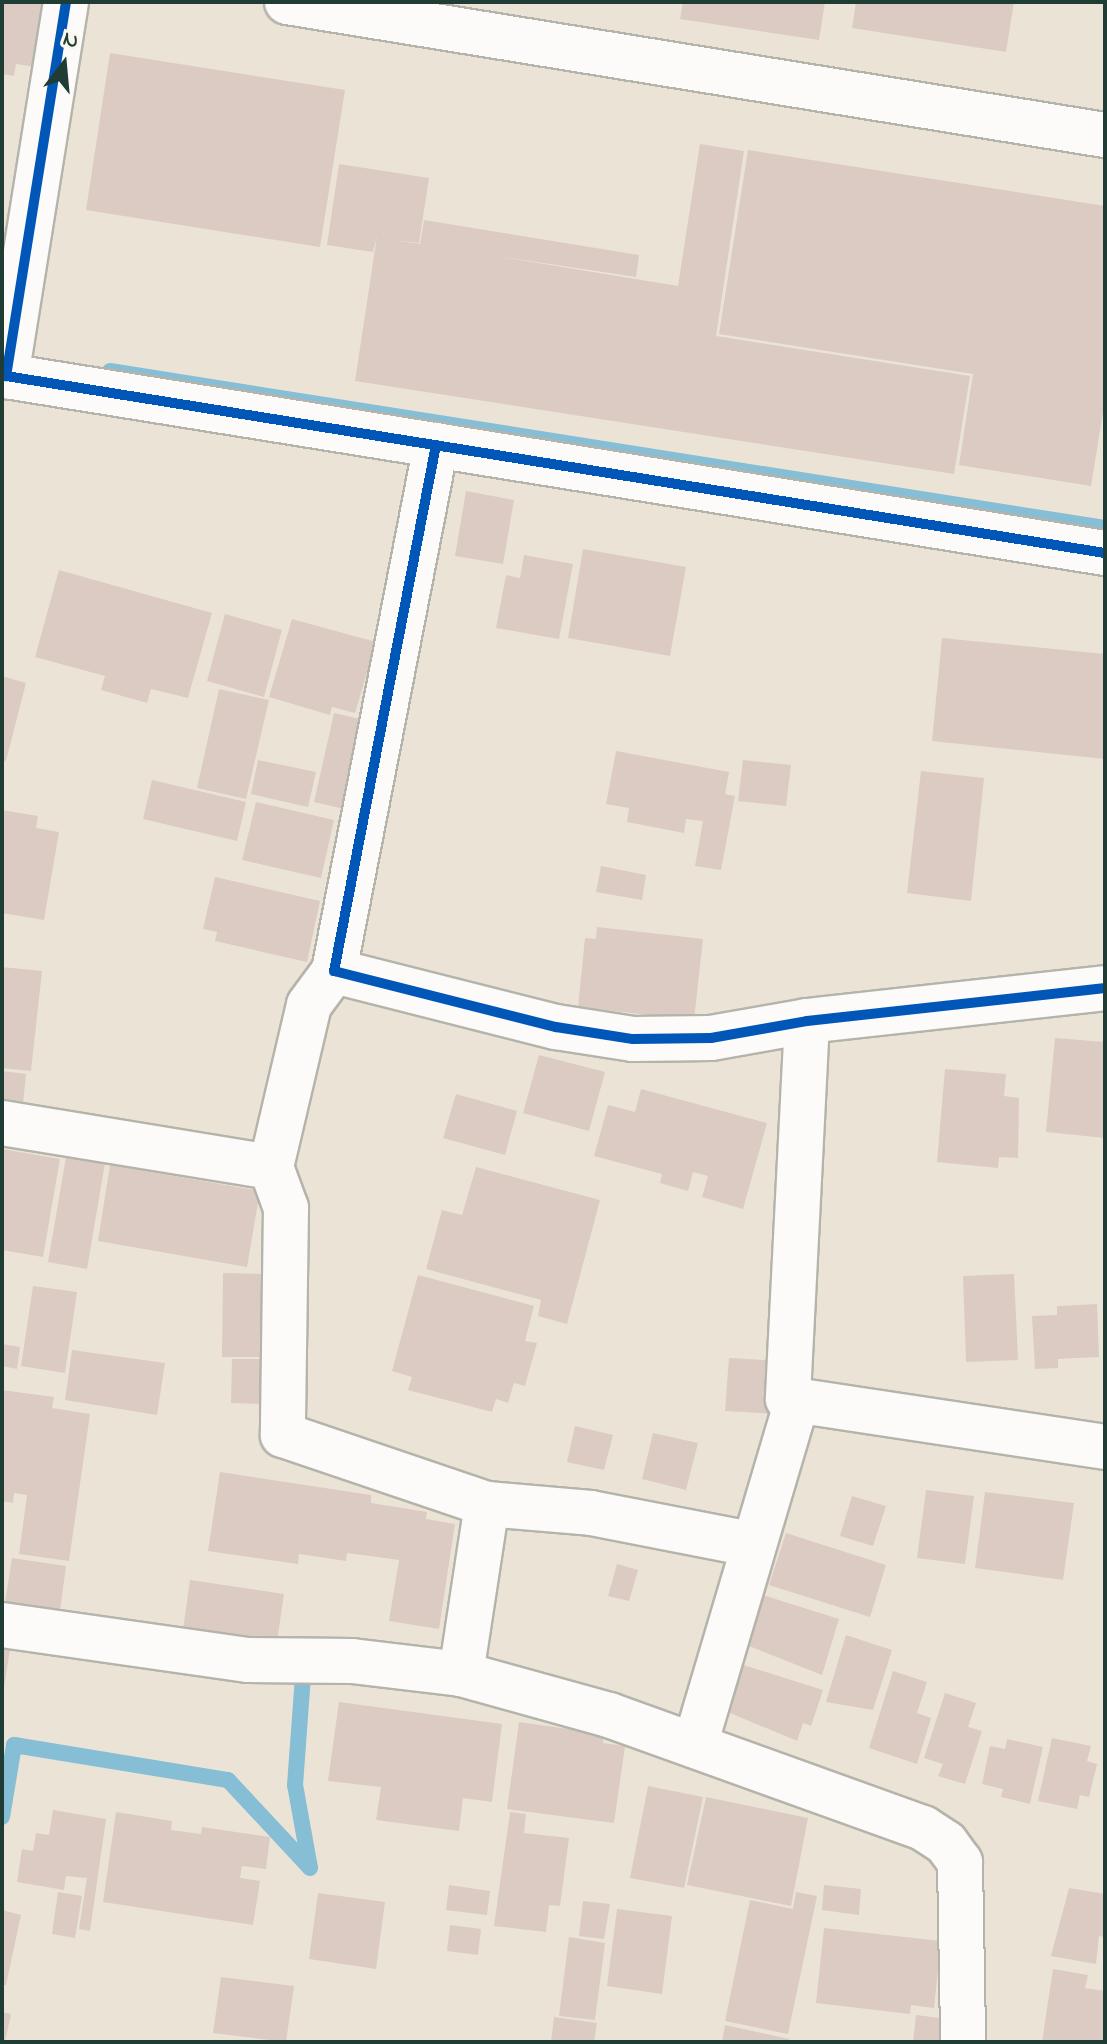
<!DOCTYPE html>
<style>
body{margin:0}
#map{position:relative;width:1107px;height:2044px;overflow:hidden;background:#ebe4d6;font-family:"Indie Flower",sans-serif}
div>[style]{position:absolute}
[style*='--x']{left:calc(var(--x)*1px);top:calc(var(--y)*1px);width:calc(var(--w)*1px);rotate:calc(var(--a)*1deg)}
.stream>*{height:16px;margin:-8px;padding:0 8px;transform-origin:8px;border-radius:8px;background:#86bed6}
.building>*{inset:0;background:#dbcbc3}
.roads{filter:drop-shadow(2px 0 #b5b4ab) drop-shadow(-2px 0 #b5b4ab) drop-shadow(0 2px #b5b4ab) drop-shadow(0 -2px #b5b4ab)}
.minor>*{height:44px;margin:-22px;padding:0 22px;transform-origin:22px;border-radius:22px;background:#fcfbf9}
.cycleway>*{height:10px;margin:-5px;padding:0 5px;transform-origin:5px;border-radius:5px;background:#0057b8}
span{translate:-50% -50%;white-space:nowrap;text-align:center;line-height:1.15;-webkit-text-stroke:6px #fbf7ec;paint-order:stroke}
.frame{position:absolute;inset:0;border:4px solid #1f3d34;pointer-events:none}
.north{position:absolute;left:24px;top:24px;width:80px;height:80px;-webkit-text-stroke:6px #fbf7ec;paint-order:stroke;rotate:16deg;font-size:22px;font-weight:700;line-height:32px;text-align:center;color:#1f3d34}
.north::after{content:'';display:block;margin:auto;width:28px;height:36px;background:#1f3d34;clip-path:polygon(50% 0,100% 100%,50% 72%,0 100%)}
</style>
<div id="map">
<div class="stream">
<i style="--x:110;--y:371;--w:1007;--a:8.97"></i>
<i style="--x:2;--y:1817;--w:73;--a:-80.5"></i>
<i style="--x:14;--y:1745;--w:217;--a:9.3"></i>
<i style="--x:228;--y:1780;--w:120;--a:47"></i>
<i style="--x:310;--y:1868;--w:84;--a:-100.2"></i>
<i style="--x:295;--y:1785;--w:108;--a:-85.8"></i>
</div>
<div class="building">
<i style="clip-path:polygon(2px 2px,46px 2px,37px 67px,16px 64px,14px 76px,2px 74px)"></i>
<i style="clip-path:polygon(683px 2px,825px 2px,819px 40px,680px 19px)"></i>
<i style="clip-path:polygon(856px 2px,1014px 2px,1006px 52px,852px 28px)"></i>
<i style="clip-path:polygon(110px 53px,345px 90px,320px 247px,86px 210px)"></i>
<i style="clip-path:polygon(700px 144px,744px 151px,716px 336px,970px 376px,954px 474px,355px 381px,377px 236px,373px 252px,327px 245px,339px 164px,429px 178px,419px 243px,392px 240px,420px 244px,424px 220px,639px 255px,636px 277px,496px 256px,678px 286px)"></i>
<i style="clip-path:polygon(748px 150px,1105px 206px,1105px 400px,1091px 486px,959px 465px,973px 374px,719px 334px)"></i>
<i style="clip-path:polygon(466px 491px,514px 500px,503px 564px,455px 556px)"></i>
<i style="clip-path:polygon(583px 549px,686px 567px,670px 656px,568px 638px)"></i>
<i style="clip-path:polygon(524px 555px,573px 564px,559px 639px,496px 628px,506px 575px,520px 578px)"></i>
<i style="clip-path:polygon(59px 570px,212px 613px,188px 698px,151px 689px,147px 703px,101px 690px,105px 676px,35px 657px)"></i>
<i style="clip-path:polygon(225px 614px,282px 630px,264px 697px,207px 681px)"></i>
<i style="clip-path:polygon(292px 619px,376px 642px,355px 713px,332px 707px,330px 715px,269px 697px)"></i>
<i style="clip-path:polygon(942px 638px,1105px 654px,1105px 759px,932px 741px)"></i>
<i style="clip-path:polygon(2px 676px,26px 683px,6px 761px,2px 760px)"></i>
<i style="clip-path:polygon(219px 689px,269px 700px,246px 799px,197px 788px)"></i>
<i style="clip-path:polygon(334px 713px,369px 721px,348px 810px,314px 802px)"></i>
<i style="clip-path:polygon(616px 751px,729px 772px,725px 794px,735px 796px,721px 870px,695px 866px,703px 821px,686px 819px,684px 833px,627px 822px,629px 808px,606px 804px)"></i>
<i style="clip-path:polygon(258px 760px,316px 772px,308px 807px,251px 794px)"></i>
<i style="clip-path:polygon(743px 760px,791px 765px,786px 806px,738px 801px)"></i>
<i style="clip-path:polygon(921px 771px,984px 778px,971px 901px,907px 893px)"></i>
<i style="clip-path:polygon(152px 780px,246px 802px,237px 841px,143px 819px)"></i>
<i style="clip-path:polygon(256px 802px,334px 820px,321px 878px,242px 860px)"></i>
<i style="clip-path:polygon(2px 810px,38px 816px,36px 828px,59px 832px,44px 920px,2px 913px)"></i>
<i style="clip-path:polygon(601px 866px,646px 875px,642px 900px,596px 892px)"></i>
<i style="clip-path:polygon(215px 877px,320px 901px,307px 962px,215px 941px,217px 932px,203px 929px)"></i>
<i style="clip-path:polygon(597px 927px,703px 939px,694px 1020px,578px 1007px,585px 938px,596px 939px)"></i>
<i style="clip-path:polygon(2px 967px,42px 971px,31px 1071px,2px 1068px)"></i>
<i style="clip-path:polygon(1055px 1038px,1105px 1042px,1105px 1138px,1046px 1132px)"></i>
<i style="clip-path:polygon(539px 1055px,605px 1072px,589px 1131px,523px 1113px)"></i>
<i style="clip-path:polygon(945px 1069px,1006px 1074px,1004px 1096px,1019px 1098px,1018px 1158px,999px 1157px,998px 1168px,937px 1162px)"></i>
<i style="clip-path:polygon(2px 1071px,26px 1074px,23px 1104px,2px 1101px)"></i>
<i style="clip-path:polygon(641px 1089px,767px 1123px,743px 1209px,702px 1197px,708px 1176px,693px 1172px,688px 1191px,660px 1183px,662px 1174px,594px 1156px,608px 1105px,635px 1112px)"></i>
<i style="clip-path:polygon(456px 1094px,517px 1111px,505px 1155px,443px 1138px)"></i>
<i style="clip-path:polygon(2px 1149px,60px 1159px,43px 1257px,2px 1250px)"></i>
<i style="clip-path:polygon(66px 1157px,105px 1163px,87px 1269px,48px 1262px)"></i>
<i style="clip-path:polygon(110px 1165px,260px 1191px,247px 1267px,98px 1241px)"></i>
<i style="clip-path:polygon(476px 1167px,600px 1200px,567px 1324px,538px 1316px,541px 1300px,426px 1269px,442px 1210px,462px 1215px)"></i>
<i style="clip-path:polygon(223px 1273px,263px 1274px,262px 1357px,222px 1357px)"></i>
<i style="clip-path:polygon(1014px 1274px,1018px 1360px,966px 1362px,963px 1276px)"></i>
<i style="clip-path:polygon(418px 1275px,534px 1306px,525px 1341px,537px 1343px,525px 1386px,514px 1383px,508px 1403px,496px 1399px,492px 1412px,408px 1390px,412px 1377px,392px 1371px)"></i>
<i style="clip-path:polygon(33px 1286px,77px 1292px,65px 1373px,21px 1366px)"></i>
<i style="clip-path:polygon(1097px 1304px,1099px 1357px,1058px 1359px,1058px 1368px,1035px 1369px,1032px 1316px,1057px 1315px,1057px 1306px)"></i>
<i style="clip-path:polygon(2px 1344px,20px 1347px,17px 1369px,2px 1366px)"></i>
<i style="clip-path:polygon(72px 1350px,165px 1363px,157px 1415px,65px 1400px)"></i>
<i style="clip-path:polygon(729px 1358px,780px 1361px,777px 1414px,725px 1411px)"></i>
<i style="clip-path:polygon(232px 1359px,262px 1359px,261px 1404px,231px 1403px)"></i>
<i style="clip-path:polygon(2px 1390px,54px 1397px,52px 1408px,90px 1414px,69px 1561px,19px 1554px,27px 1495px,14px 1493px,13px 1503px,2px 1501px)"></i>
<i style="clip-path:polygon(575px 1426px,613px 1435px,604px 1470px,567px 1462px)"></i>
<i style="clip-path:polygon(653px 1433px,698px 1443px,686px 1490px,642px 1479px)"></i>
<i style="clip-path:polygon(220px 1472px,371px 1495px,371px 1503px,427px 1512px,426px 1519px,455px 1524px,439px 1629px,389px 1621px,399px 1560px,347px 1553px,346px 1561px,299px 1554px,298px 1564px,208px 1551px)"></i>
<i style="clip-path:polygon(926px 1490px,974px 1496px,965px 1564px,917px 1558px)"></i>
<i style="clip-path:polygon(985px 1492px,1074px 1503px,1063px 1580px,975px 1568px)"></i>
<i style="clip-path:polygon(852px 1496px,886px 1506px,873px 1546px,840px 1536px)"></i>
<i style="clip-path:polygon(786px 1533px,886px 1565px,870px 1617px,769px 1585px)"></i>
<i style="clip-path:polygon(12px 1558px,66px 1566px,60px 1611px,5px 1603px)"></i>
<i style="clip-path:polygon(617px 1564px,638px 1570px,629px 1601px,608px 1596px)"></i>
<i style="clip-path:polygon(190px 1580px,284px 1594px,277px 1642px,183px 1629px)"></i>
<i style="clip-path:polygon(760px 1594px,839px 1619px,822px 1675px,744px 1644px)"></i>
<i style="clip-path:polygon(846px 1635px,892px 1650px,873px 1710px,826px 1702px)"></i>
<i style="clip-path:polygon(2px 1648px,10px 1649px,4px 1688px,2px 1688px)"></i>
<i style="clip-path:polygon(734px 1662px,823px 1690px,811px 1726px,803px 1723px,797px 1741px,730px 1713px,735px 1696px,725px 1693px)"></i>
<i style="clip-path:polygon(893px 1671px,927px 1682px,917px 1713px,931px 1718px,917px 1764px,869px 1748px)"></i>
<i style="clip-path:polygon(945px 1693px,976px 1703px,968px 1727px,982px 1731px,965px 1784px,938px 1776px,943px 1764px,924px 1758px)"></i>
<i style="clip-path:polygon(339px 1702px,502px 1724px,492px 1802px,463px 1798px,459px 1831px,376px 1820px,381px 1787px,328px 1781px)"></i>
<i style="clip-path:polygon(519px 1722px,604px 1734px,603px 1743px,625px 1746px,614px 1823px,507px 1809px)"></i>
<i style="clip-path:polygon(1052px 1738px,1091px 1746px,1087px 1761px,1097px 1764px,1089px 1797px,1080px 1795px,1077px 1809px,1038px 1801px)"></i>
<i style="clip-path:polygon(1007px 1739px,1043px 1747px,1030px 1804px,1001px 1797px,1003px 1789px,982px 1784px,990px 1746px,1005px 1749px)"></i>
<i style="clip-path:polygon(648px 1786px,703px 1797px,684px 1888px,630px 1878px)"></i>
<i style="clip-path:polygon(706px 1797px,808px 1818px,791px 1906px,687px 1885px)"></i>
<i style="clip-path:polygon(53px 1810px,106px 1819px,90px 1931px,79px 1929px,87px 1878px,66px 1876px,64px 1890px,17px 1882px,22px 1849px,33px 1851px,36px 1833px,49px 1835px)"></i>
<i style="clip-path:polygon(116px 1812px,172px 1821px,171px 1830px,201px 1834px,202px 1827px,270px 1837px,266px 1869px,242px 1866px,240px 1878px,260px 1881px,253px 1925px,103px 1902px)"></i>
<i style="clip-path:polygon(510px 1812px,526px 1814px,524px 1833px,569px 1838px,560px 1906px,549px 1905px,546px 1932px,494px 1926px)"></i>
<i style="clip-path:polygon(449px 1885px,490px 1891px,487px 1915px,446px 1910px)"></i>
<i style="clip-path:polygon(824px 1885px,861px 1889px,859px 1915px,822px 1910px)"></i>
<i style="clip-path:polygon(1069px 1888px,1105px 1894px,1105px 1937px,1099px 1936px,1096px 1964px,1051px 1956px)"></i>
<i style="clip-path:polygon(58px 1892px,82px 1896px,75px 1938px,52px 1934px)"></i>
<i style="clip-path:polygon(796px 1892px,817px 1896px,788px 2034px,725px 2021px,750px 1900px,793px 1909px)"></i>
<i style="clip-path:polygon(318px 1893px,385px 1902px,376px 1969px,309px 1959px)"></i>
<i style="clip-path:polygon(583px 1901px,610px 1904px,604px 1939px,579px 1936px)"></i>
<i style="clip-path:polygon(617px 1909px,672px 1916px,662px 1994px,607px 1986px)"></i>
<i style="clip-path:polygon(2px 1910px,21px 1915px,6px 1985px,2px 1985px)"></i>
<i style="clip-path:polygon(450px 1925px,481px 1929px,478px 1955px,447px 1951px)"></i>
<i style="clip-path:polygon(824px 1928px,941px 1941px,934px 2008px,911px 2005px,910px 2014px,816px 2003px)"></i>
<i style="clip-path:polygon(569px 1937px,605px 1943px,595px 2020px,559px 2016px)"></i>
<i style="clip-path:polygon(1053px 1969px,1088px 1975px,1085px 1988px,1105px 1991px,1105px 2042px,1042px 2042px)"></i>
<i style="clip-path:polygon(221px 1977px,294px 1986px,286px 2042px,213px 2033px)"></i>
<i style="clip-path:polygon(2px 2012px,11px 2014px,5px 2042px,2px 2042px)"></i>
<i style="clip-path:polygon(916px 2015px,948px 2019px,946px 2042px,913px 2042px)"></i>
<i style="clip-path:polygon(554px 2017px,597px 2023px,594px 2042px,551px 2042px)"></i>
<i style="clip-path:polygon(725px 2025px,789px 2039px,789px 2042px,722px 2042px)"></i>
</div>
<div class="roads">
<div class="minor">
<i style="--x:66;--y:2;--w:379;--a:99.1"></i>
<i style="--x:6;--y:376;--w:1113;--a:9.15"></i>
<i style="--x:287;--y:2;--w:829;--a:9.24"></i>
<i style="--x:436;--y:445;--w:536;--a:100.97"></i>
<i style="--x:334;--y:971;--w:229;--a:14.2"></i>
<i style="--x:556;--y:1027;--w:78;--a:8.9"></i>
<i style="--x:633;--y:1039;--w:78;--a:-0.7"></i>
<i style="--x:711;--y:1038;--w:97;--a:-10"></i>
<i style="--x:807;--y:1021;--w:300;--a:-6.3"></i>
<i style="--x:807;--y:1021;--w:378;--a:92.9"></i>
<i style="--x:788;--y:1399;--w:321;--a:8.6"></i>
<i style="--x:2;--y:1123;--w:273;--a:9.3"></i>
<i style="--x:271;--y:1167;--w:44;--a:69.9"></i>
<i style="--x:286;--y:1208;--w:227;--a:90.8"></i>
<i style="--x:283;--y:1435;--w:215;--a:18.7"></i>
<i style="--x:487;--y:1504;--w:172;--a:98.7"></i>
<i style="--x:271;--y:1167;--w:166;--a:-76.8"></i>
<i style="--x:309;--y:1005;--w:42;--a:-53.7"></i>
<i style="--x:487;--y:1504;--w:104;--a:4.9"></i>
<i style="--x:591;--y:1513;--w:163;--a:11"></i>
<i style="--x:2;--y:1625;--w:248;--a:8.1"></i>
<i style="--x:248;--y:1660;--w:104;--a:0.6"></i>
<i style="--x:352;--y:1661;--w:110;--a:6.8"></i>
<i style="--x:461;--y:1674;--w:154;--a:15.5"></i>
<i style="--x:609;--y:1715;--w:334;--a:19.8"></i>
<i style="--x:923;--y:1828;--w:27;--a:33"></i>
<i style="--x:946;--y:1843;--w:24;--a:54"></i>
<i style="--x:960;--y:1862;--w:180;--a:89"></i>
<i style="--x:695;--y:1745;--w:359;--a:-73.5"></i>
</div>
</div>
<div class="cycleway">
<i style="--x:66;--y:2;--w:379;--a:99.1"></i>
<i style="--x:6;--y:376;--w:1113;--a:9.15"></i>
<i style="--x:436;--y:445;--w:536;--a:100.97"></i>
<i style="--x:334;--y:971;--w:229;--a:14.2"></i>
<i style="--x:556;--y:1027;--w:78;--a:8.9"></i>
<i style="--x:633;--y:1039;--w:78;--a:-0.7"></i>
<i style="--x:711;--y:1038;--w:97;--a:-10"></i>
<i style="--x:807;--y:1021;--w:300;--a:-6.3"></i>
</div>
<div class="frame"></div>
<div class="north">N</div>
</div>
